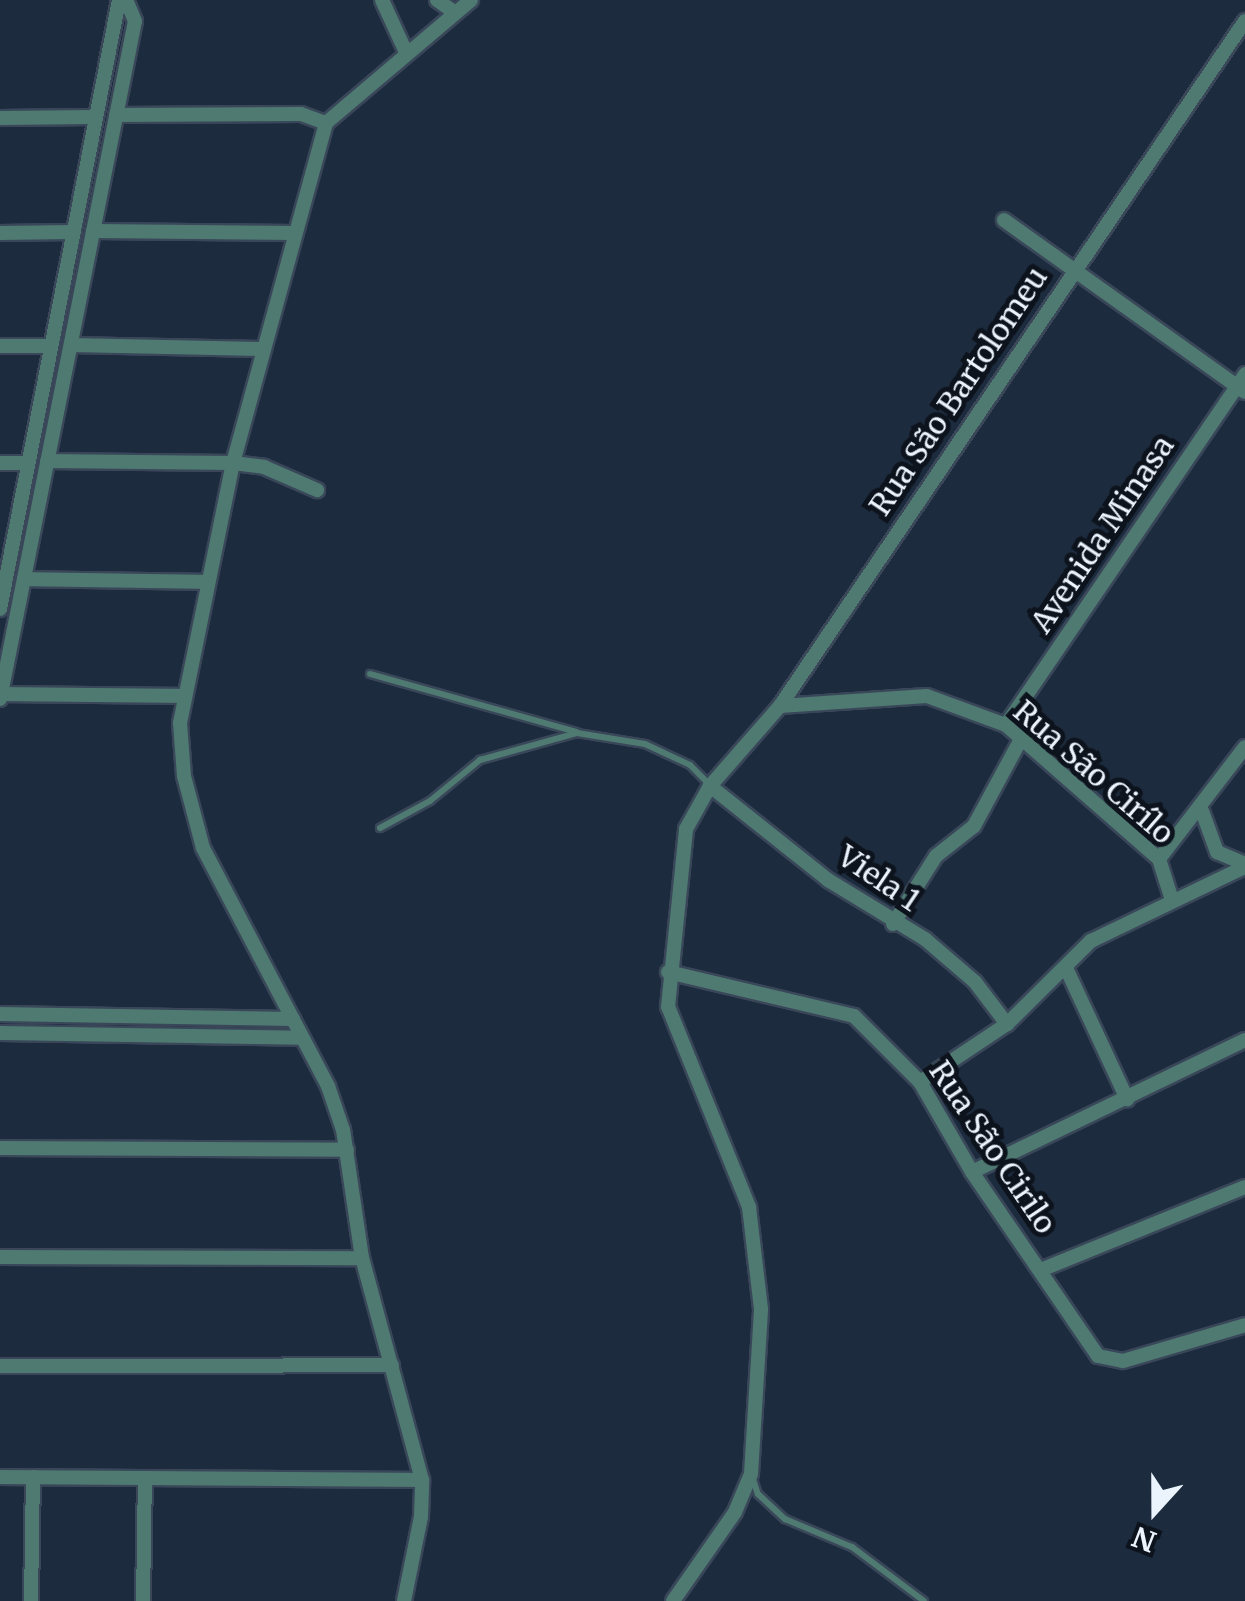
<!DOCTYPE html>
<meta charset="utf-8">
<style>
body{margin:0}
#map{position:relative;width:1245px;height:1601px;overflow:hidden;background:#1c2b3e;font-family:Merriweather,serif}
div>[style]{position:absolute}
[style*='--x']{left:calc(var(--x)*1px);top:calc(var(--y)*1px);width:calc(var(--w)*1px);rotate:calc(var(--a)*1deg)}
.roads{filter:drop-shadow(2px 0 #394759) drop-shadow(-2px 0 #394759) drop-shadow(0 2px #394759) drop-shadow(0 -2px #394759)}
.lane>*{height:6px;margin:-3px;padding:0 3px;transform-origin:3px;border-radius:3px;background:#4f7a72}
.street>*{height:14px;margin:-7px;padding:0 7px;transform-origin:7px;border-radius:7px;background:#4f7a72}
span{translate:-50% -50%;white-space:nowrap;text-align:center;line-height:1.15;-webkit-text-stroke:10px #0d131c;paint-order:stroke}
.street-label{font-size:30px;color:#ebf3fd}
.north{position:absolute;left:1105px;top:1461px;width:100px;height:100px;-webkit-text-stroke:8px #0d131c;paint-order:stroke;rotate:201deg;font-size:28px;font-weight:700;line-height:40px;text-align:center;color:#ebf3fd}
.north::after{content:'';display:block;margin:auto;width:35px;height:45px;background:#ebf3fd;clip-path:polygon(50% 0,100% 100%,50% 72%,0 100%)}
</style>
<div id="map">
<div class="roads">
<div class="lane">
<i style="--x:370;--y:674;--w:214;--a:15.7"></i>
<i style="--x:380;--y:828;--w:57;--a:-28.4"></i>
<i style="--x:430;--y:801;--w:65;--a:-39.4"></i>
<i style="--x:480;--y:760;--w:101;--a:-15.6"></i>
<i style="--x:577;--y:733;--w:69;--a:9.2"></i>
<i style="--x:645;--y:744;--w:50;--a:25"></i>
<i style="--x:690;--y:765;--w:28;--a:45"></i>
<i style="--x:752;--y:1476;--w:19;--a:72"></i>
<i style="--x:758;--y:1494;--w:37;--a:43"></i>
<i style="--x:785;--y:1519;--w:73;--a:22.7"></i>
<i style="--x:852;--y:1547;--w:90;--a:36.9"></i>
</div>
<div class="street">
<i style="--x:382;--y:0;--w:55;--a:65.3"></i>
<i style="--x:437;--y:0;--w:19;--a:35"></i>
<i style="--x:116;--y:115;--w:185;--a:-0.3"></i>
<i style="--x:301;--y:114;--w:27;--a:20"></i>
<i style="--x:0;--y:118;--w:92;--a:-0.6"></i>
<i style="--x:1004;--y:220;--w:296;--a:35.5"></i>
<i style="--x:93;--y:231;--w:201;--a:0.6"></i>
<i style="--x:0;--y:233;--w:71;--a:-0.8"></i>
<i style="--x:71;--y:345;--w:189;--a:1.2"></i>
<i style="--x:0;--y:346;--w:49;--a:0"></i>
<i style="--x:47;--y:461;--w:186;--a:0.6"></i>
<i style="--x:233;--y:463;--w:31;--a:7"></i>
<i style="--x:264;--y:467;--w:58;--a:23.5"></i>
<i style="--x:0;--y:463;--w:26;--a:0"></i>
<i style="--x:24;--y:579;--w:184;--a:0.9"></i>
<i style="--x:0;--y:609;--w:621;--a:-78.94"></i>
<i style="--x:1;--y:694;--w:181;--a:0.6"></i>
<i style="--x:0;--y:699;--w:691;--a:-78.74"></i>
<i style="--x:135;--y:21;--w:23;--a:-113"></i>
<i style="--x:780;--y:706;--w:147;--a:-3.9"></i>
<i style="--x:927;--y:696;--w:84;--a:20.2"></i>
<i style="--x:1006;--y:725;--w:203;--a:41.2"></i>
<i style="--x:1159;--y:859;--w:43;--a:72.4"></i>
<i style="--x:1006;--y:725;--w:425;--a:-55.7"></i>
<i style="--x:710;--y:786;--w:151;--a:38.5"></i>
<i style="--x:828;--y:880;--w:114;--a:31.3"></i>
<i style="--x:925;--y:939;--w:66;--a:40.7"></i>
<i style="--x:975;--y:982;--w:53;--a:52.7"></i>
<i style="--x:1202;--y:811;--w:44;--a:69.9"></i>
<i style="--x:1217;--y:852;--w:30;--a:23"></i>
<i style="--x:1159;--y:859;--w:141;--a:-52.5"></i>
<i style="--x:893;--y:924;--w:80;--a:-57.7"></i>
<i style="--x:936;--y:856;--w:48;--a:-38.3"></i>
<i style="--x:974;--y:826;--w:99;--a:-61.6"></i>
<i style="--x:1066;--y:968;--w:145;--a:65"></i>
<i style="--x:668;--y:972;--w:191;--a:13.3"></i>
<i style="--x:854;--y:1016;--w:93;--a:45"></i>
<i style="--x:920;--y:1082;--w:104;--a:60"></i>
<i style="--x:972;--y:1172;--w:223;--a:55.6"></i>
<i style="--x:1098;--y:1356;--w:25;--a:11"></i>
<i style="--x:1123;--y:1361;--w:127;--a:-16.4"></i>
<i style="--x:0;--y:1014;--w:293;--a:1"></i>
<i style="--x:0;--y:1033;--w:302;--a:0.9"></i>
<i style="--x:920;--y:1082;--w:105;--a:-33.7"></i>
<i style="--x:1007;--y:1024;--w:118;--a:-44.7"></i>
<i style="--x:1091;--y:941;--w:171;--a:-25.7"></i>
<i style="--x:0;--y:1148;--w:347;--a:0.3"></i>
<i style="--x:972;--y:1172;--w:303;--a:-25.8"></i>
<i style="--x:0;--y:1257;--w:362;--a:0.2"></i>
<i style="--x:1043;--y:1269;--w:218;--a:-22.1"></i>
<i style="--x:0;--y:1366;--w:392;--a:-0.1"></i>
<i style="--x:0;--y:1477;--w:422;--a:0.4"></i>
<i style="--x:31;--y:1601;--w:124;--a:-89.1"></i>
<i style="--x:143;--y:1601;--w:123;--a:-89.1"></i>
<i style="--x:404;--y:1601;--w:86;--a:-78.6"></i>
<i style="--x:421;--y:1517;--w:37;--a:-88"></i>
<i style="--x:422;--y:1480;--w:230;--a:-105.1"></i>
<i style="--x:362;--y:1258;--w:129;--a:-98.4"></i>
<i style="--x:343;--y:1130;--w:46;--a:-108.8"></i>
<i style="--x:328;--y:1086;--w:269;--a:-117.7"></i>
<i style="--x:203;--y:848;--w:74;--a:-104.8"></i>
<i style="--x:184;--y:776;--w:53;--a:-94.3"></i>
<i style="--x:180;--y:723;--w:265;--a:-78.5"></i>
<i style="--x:233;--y:463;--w:352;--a:-74.7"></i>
<i style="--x:326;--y:123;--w:190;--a:-40.3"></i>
<i style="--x:673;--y:1601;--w:108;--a:-55.1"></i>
<i style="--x:735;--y:1512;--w:41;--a:-67.2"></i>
<i style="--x:751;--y:1474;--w:165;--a:-86.5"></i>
<i style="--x:761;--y:1309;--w:103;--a:-96.7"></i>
<i style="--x:749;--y:1207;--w:216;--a:-112"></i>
<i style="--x:668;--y:1007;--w:179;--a:-84.2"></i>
<i style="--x:686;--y:829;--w:49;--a:-60.8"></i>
<i style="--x:710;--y:786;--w:106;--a:-48.8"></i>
<i style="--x:780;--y:706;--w:828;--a:-55.83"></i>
</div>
</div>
<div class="street-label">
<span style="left:958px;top:391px;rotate:-56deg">Rua São Bartolomeu</span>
<span style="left:1102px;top:534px;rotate:-56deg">Avenida Minasa</span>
<span style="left:1094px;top:772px;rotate:41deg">Rua São Cirílo</span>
<span style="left:879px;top:878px;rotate:34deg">Viela 1</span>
<span style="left:993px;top:1147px;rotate:56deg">Rua São Cirilo</span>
</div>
<div class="north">N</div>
</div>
